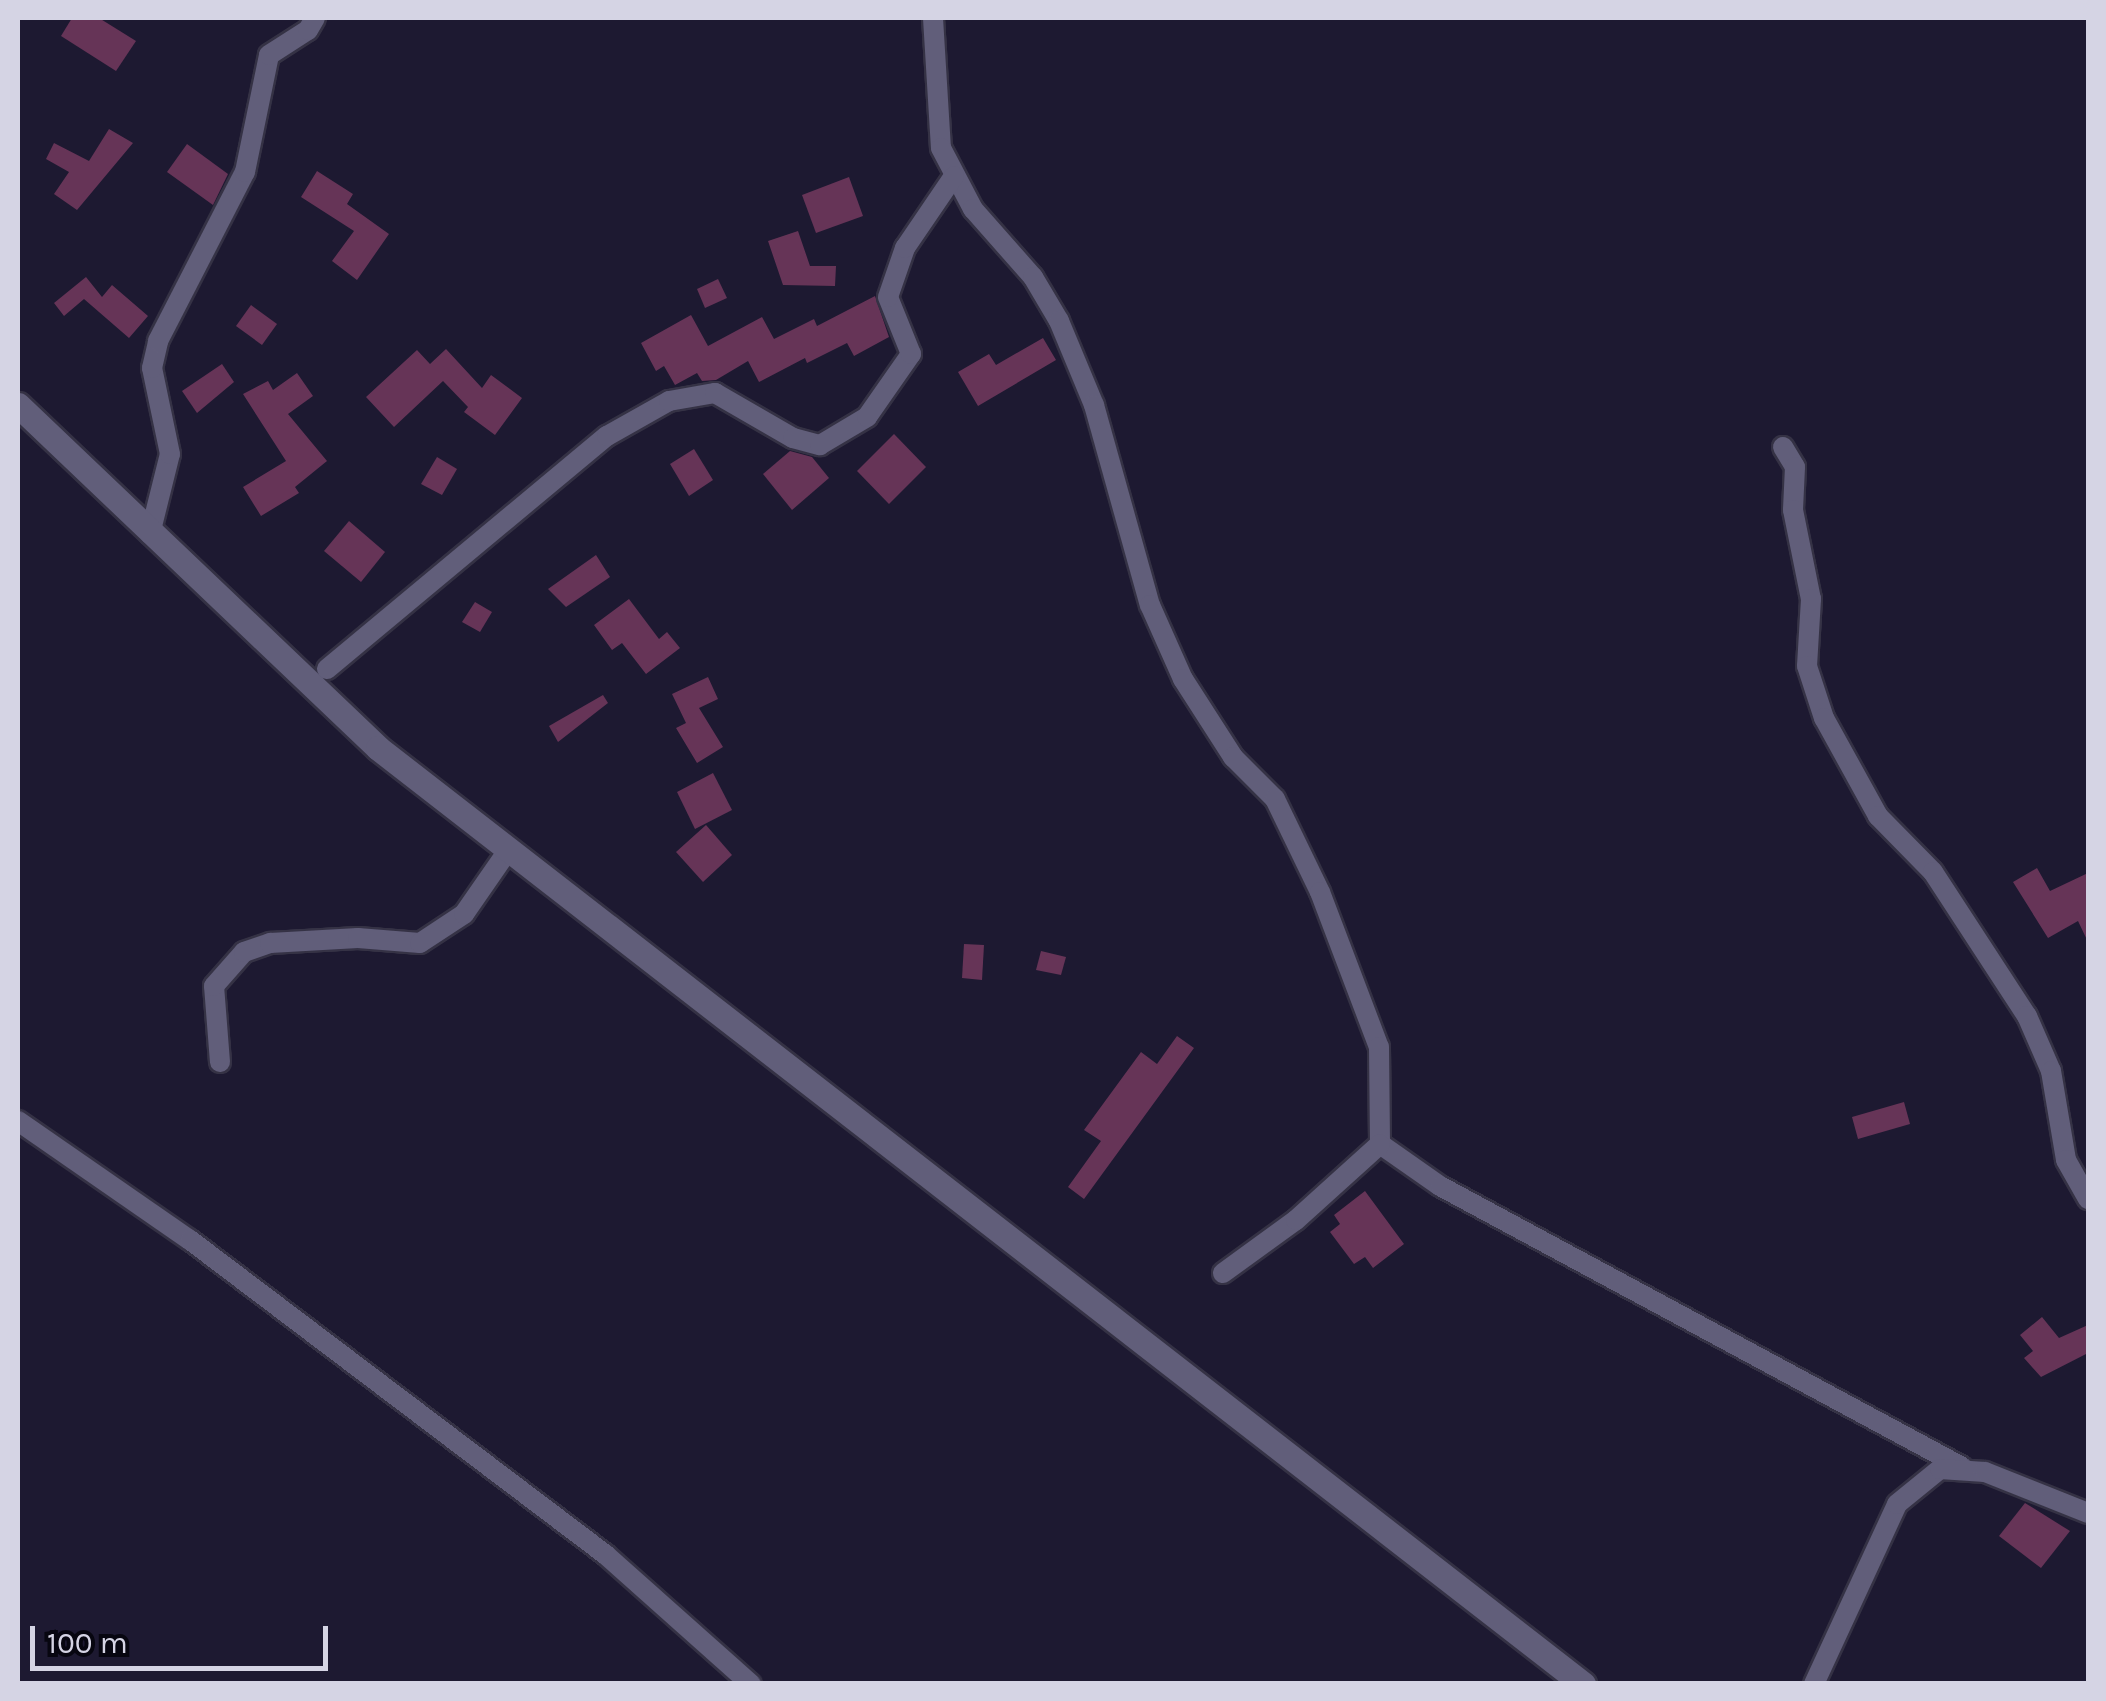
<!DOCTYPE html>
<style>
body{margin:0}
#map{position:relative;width:2106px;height:1701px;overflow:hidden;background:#1d1931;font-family:Karla,sans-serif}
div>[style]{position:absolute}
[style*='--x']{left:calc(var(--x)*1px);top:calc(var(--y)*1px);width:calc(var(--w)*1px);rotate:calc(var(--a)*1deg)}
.building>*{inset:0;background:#663457}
.roads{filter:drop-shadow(2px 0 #353245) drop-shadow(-2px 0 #353245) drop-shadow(0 2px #353245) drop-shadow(0 -2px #353245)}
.minor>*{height:20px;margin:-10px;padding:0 10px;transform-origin:10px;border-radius:10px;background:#615e7a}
.secondary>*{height:25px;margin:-12.5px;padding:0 12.5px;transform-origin:12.5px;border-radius:12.5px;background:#615e7a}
span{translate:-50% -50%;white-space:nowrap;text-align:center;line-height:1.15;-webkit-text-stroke:8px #070610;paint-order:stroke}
.frame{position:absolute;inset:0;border:20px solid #d5d4e4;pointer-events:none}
.scale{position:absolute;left:30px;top:1626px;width:298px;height:45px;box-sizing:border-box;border:5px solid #d5d4e4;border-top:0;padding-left:12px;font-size:30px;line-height:35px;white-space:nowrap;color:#d5d4e4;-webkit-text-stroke:8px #070610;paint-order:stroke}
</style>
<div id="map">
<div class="building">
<i style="clip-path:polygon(72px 18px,99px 18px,136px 41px,116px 71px,61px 36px)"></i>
<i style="clip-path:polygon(109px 129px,133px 143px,77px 210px,54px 194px,69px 172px,46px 159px,54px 143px,89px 161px)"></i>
<i style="clip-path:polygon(187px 144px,228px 174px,213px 205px,167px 172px)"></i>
<i style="clip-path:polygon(317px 171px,353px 194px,347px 204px,389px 234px,357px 280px,332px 261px,354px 231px,301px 197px)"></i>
<i style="clip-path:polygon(849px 177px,863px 216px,816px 233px,802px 195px)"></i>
<i style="clip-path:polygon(798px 231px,810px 266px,836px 266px,835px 286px,783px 285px,768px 241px)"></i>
<i style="clip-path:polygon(86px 277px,102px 297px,112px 285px,148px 316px,129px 338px,84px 299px,64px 316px,54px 303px)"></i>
<i style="clip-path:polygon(718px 279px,727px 298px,705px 308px,697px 289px)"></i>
<i style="clip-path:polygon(875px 296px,889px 337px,854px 356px,847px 343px,807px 363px,805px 358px,759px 382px,748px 361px,716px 380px,702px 381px,697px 373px,675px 385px,664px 366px,656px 371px,641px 343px,691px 315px,708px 346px,762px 317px,774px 339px,814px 319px,817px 326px)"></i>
<i style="clip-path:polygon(251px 305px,277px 324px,262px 345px,236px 326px)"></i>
<i style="clip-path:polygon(1043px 338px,1056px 360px,978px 406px,958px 372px,989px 354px,996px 365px)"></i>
<i style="clip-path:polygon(446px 349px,482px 388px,491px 375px,522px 398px,495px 435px,464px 412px,468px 407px,443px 381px,394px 427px,366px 397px,417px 350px,430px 364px)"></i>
<i style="clip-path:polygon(222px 364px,234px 382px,197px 413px,182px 391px)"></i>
<i style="clip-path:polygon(297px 373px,313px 396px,288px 414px,327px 461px,295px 487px,299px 493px,261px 516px,243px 487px,286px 461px,243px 394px,268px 381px,273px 390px)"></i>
<i style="clip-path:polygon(894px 434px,926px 467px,889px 504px,857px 471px)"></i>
<i style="clip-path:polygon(694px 449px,713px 480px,689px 496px,670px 464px)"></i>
<i style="clip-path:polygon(790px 451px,812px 457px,829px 478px,792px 510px,763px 474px)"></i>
<i style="clip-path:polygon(437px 457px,457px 469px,442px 495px,421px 484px)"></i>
<i style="clip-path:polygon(349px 521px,385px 552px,361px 582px,324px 551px)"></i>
<i style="clip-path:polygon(596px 555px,610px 577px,566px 607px,548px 589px)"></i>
<i style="clip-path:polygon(629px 599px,659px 639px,667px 632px,680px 648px,646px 674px,622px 643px,612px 650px,594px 625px)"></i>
<i style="clip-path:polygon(475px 602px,492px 612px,480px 632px,462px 622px)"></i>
<i style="clip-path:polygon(708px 677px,718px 699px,699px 708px,723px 747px,697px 763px,676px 728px,686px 723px,672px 694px)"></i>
<i style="clip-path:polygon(603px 695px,608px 703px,558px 742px,549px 726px)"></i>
<i style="clip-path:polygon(713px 773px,732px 810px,695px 829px,677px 792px)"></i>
<i style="clip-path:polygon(706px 825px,732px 855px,703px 882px,676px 852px)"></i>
<i style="clip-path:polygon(2037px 868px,2050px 891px,2088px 873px,2088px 942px,2078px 921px,2048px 938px,2013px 882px)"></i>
<i style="clip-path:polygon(964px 944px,984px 945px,982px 980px,962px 978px)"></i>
<i style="clip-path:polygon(1041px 951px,1066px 957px,1061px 975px,1036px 970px)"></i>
<i style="clip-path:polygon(1177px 1036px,1194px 1048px,1084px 1199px,1068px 1187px,1101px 1141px,1084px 1130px,1141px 1052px,1157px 1064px)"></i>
<i style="clip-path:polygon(1904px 1102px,1910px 1124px,1858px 1139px,1852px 1117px)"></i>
<i style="clip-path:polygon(1365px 1191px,1404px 1244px,1373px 1268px,1365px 1257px,1354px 1264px,1330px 1232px,1340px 1224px,1334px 1215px)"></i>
<i style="clip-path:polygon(2042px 1317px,2059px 1338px,2088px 1325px,2088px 1353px,2041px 1377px,2024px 1358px,2033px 1351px,2020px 1335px)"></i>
<i style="clip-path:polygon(2025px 1503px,2070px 1531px,2041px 1568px,1999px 1536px)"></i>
</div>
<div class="roads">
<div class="minor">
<i style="--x:933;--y:18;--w:130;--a:86.5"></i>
<i style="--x:941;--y:148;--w:69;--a:62.3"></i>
<i style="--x:973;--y:209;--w:91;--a:48.6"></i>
<i style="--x:1033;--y:277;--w:51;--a:59.4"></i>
<i style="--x:1059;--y:321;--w:91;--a:67.4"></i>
<i style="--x:1094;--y:405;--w:208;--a:74.4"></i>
<i style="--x:1150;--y:605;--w:81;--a:66"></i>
<i style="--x:1183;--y:679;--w:93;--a:57.3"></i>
<i style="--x:1233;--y:757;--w:59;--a:45"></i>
<i style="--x:1275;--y:799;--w:103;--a:64.2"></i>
<i style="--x:1320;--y:892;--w:166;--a:69.2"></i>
<i style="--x:1379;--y:1047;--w:97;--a:89.4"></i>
<i style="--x:1380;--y:1144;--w:73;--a:35"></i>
<i style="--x:1440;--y:1186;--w:593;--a:28.29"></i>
<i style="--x:1783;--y:447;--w:23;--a:59"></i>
<i style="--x:1795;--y:467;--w:43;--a:92.7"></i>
<i style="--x:1793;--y:510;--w:91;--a:78.6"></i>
<i style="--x:1811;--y:599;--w:67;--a:93.4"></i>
<i style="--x:1807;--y:666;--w:55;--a:71.9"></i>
<i style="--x:1824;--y:718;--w:112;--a:61.1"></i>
<i style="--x:1878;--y:816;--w:78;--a:45.5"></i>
<i style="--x:1933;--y:872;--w:172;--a:56.9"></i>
<i style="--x:2027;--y:1016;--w:60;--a:66.4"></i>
<i style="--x:2051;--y:1071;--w:90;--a:80.4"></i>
<i style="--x:2066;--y:1160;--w:45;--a:60.6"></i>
<i style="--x:150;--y:534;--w:82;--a:-76"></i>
<i style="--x:170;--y:454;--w:88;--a:-101.8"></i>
<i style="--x:152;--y:368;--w:28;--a:-77"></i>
<i style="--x:158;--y:341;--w:190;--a:-62.8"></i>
<i style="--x:245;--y:172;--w:119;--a:-78.4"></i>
<i style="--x:269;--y:55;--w:46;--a:-32.7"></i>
<i style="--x:308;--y:30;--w:14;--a:-60"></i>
<i style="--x:327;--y:669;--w:364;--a:-39.8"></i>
<i style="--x:607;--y:436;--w:71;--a:-29.4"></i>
<i style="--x:669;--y:401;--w:47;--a:-9.9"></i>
<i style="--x:715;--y:393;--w:90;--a:30"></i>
<i style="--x:793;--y:438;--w:28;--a:15"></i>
<i style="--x:820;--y:445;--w:55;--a:-30.8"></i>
<i style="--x:867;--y:417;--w:77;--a:-55.1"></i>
<i style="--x:911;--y:354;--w:61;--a:-112"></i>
<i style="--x:888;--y:297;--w:52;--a:-70.9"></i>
<i style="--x:905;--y:248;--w:87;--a:-55.8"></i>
<i style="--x:220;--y:1062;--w:76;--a:-94.5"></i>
<i style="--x:214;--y:986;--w:45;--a:-48.6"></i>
<i style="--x:244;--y:952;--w:28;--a:-19"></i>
<i style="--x:270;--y:943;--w:88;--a:-3.3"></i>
<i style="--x:358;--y:938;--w:62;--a:4.6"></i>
<i style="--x:420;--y:943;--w:53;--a:-33.4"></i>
<i style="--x:464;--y:914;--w:75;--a:-55.3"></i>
<i style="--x:18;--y:1121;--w:209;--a:34.7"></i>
<i style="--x:190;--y:1240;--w:522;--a:37.13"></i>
<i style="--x:606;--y:1555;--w:194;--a:41.7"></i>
<i style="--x:1223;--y:1273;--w:90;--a:-36"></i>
<i style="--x:1296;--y:1220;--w:113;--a:-42.1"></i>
<i style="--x:1814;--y:1684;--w:198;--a:-65.2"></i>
<i style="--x:1897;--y:1504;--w:55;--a:-39.1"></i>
<i style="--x:1940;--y:1469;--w:45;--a:3.8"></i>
<i style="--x:1985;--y:1472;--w:111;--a:21.7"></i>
</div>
<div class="secondary">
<i style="--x:18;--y:405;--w:497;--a:43.6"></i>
<i style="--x:378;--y:748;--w:1526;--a:37.84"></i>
</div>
</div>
<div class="frame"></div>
<div class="scale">100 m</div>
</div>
